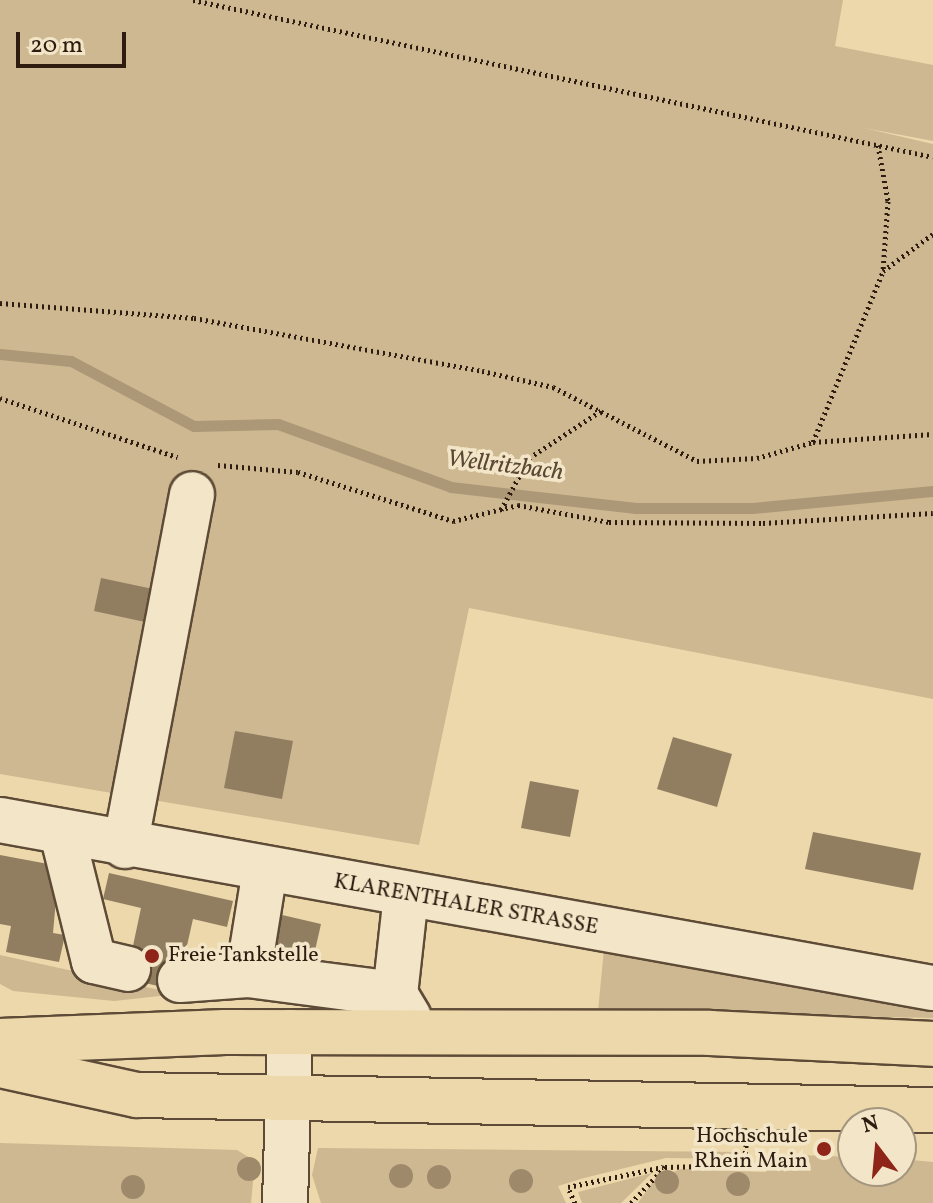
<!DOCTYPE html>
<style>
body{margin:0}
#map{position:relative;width:933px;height:1203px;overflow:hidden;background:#edd8ab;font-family:Vollkorn,serif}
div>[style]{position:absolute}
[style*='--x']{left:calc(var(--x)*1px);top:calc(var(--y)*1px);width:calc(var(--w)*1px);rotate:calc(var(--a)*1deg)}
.green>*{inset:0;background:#cdb891}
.stream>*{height:11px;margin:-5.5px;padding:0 5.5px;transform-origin:5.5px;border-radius:5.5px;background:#ac9876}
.building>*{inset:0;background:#917e61}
.path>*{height:5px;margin-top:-2.5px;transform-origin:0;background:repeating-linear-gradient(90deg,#2e1c10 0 2px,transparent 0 6px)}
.roads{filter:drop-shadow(2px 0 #5e4b37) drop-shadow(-2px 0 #5e4b37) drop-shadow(0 2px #5e4b37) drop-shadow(0 -2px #5e4b37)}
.minor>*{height:44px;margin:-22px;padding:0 22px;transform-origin:22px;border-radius:22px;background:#f3e6c8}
.major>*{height:44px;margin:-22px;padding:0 22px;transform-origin:22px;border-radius:22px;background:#edd8ab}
.trees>*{width:24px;height:24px;margin:-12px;border-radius:50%;background:#9e8a6b}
.dots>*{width:22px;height:22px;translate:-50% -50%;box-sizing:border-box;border:4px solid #f3e6c8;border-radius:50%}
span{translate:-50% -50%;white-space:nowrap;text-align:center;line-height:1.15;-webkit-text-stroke:7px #f3e6c8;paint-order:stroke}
.street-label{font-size:22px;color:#2e1c10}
.poi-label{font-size:22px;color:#2e1c10}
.left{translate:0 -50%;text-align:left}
.right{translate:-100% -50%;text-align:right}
.water-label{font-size:24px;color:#5a4734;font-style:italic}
.north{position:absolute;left:837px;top:1107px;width:80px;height:80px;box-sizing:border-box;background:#f3e6c8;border:2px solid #a4957e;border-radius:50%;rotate:344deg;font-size:22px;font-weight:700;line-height:32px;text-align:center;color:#2e1c10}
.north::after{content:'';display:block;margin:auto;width:28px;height:36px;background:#8f2418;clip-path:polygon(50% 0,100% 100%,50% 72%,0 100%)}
.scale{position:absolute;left:16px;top:32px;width:110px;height:36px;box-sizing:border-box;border:4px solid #2e1c10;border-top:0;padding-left:10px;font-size:24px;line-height:28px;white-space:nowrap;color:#2e1c10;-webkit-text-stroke:6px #f3e6c8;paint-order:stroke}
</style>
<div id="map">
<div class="green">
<i style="clip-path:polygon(0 0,843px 0,835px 46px,933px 65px,933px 141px,864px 128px,933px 144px,933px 699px,469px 608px,419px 845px,0 774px)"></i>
<i style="clip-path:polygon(604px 949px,933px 998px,933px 1018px,598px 1011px)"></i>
<i style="clip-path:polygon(0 955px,178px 994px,114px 1001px,13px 991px,0 984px)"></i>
<i style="clip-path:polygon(0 1143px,237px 1150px,255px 1161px,251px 1203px,0 1203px)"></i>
<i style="clip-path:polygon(318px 1148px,739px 1152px,741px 1159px,666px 1158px,584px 1178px,558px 1186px,566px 1203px,321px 1203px,312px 1175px)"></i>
<i style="clip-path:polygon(772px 1154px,853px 1157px,853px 1171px,901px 1171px,901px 1159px,933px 1162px,933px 1203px,638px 1203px,655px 1179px,681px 1169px,766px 1172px)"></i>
<i style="clip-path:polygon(652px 1173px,621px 1203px,582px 1203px,578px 1192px)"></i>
</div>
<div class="stream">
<i style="--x:0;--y:354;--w:71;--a:5.6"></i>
<i style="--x:71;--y:361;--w:139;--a:27.9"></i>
<i style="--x:194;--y:426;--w:84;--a:-1.4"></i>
<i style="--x:278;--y:424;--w:184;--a:20"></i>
<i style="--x:451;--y:487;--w:186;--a:6.5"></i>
<i style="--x:636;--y:508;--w:116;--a:0"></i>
<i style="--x:752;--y:508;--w:182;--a:-5.4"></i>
</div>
<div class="building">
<i style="clip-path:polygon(101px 578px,153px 589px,145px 622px,94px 611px)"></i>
<i style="clip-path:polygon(235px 731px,293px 741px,282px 799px,224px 788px)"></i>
<i style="clip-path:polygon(673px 737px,732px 754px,717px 807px,657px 789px)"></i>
<i style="clip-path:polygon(530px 781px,579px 790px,570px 837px,521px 828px)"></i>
<i style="clip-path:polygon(813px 832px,921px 853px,913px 890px,805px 869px)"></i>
<i style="clip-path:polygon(0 855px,59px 866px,53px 933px,65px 935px,59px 962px,6px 952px,11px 926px,0 924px)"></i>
<i style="clip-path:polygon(109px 873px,233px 901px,227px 927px,193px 919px,177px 990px,126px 979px,141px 908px,103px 899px)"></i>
<i style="clip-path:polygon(278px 914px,321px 924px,309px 977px,266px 967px)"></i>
</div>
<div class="path">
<i style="--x:193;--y:0;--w:756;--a:11.98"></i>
<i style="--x:878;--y:145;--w:57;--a:79.9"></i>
<i style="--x:888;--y:201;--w:69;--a:94.1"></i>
<i style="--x:0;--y:303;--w:195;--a:4.4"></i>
<i style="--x:194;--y:318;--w:293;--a:10.4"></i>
<i style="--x:482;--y:371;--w:73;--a:12.7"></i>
<i style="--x:553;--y:387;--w:162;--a:27.2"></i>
<i style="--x:697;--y:461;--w:60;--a:-2.9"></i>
<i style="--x:757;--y:458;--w:58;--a:-15.9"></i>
<i style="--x:813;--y:442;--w:120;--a:-3.8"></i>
<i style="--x:0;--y:398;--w:187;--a:18.4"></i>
<i style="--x:813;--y:442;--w:185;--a:-67.7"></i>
<i style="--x:883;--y:271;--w:62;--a:-36.5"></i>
<i style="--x:218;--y:465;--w:80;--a:5"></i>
<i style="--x:298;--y:472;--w:163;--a:17.5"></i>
<i style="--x:453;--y:521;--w:67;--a:-13.8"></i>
<i style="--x:518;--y:505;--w:93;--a:10.6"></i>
<i style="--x:609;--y:522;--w:154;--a:0.4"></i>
<i style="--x:763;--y:523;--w:170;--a:-3.4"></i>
<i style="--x:501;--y:510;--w:59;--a:-61.7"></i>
<i style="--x:529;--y:458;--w:87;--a:-33.3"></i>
<i style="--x:575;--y:1203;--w:17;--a:-114"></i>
<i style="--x:568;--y:1187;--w:97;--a:-11.9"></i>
<i style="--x:631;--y:1203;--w:50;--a:-46.6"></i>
<i style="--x:665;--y:1167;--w:79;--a:-1.5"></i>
<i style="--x:744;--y:1165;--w:20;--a:-84"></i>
</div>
<div class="roads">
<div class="minor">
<i style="--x:0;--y:820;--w:948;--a:10.21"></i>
<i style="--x:62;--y:833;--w:132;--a:76"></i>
<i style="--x:94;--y:961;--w:35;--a:13"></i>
<i style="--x:125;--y:846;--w:358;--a:-79.2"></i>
<i style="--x:265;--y:870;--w:106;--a:99.2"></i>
<i style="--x:248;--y:975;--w:148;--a:7.4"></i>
<i style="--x:406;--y:895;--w:100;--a:96.3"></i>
<i style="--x:395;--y:994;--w:27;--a:59"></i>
<i style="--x:180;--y:980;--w:68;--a:-4.2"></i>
<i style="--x:285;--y:1203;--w:171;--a:-88.3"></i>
</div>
<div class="major">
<i style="--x:0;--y:1041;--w:225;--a:-2.3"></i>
<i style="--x:225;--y:1032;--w:485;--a:0.1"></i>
<i style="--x:710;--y:1033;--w:223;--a:2.8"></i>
<i style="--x:0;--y:1065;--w:140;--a:12.4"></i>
<i style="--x:137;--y:1095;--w:796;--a:1.08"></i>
</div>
</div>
<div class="trees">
<i style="left:249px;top:1169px"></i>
<i style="left:401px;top:1176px"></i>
<i style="left:439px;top:1177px"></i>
<i style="left:521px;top:1181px"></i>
<i style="left:667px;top:1182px"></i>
<i style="left:738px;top:1184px"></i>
<i style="left:133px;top:1187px"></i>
</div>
<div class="dots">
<i style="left:152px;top:956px;background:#8f2418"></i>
<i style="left:824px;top:1149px;background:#8f2418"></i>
</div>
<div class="street-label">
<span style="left:466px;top:905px;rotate:10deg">KLARENTHALER STRASSE</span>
</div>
<div class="poi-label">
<span class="left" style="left:168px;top:956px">Freie Tankstelle</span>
<span class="right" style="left:808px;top:1149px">Hochschule<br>Rhein Main</span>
</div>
<div class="water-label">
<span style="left:505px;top:467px;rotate:7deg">Wellritzbach</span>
</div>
<div class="north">N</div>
<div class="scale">20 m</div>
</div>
